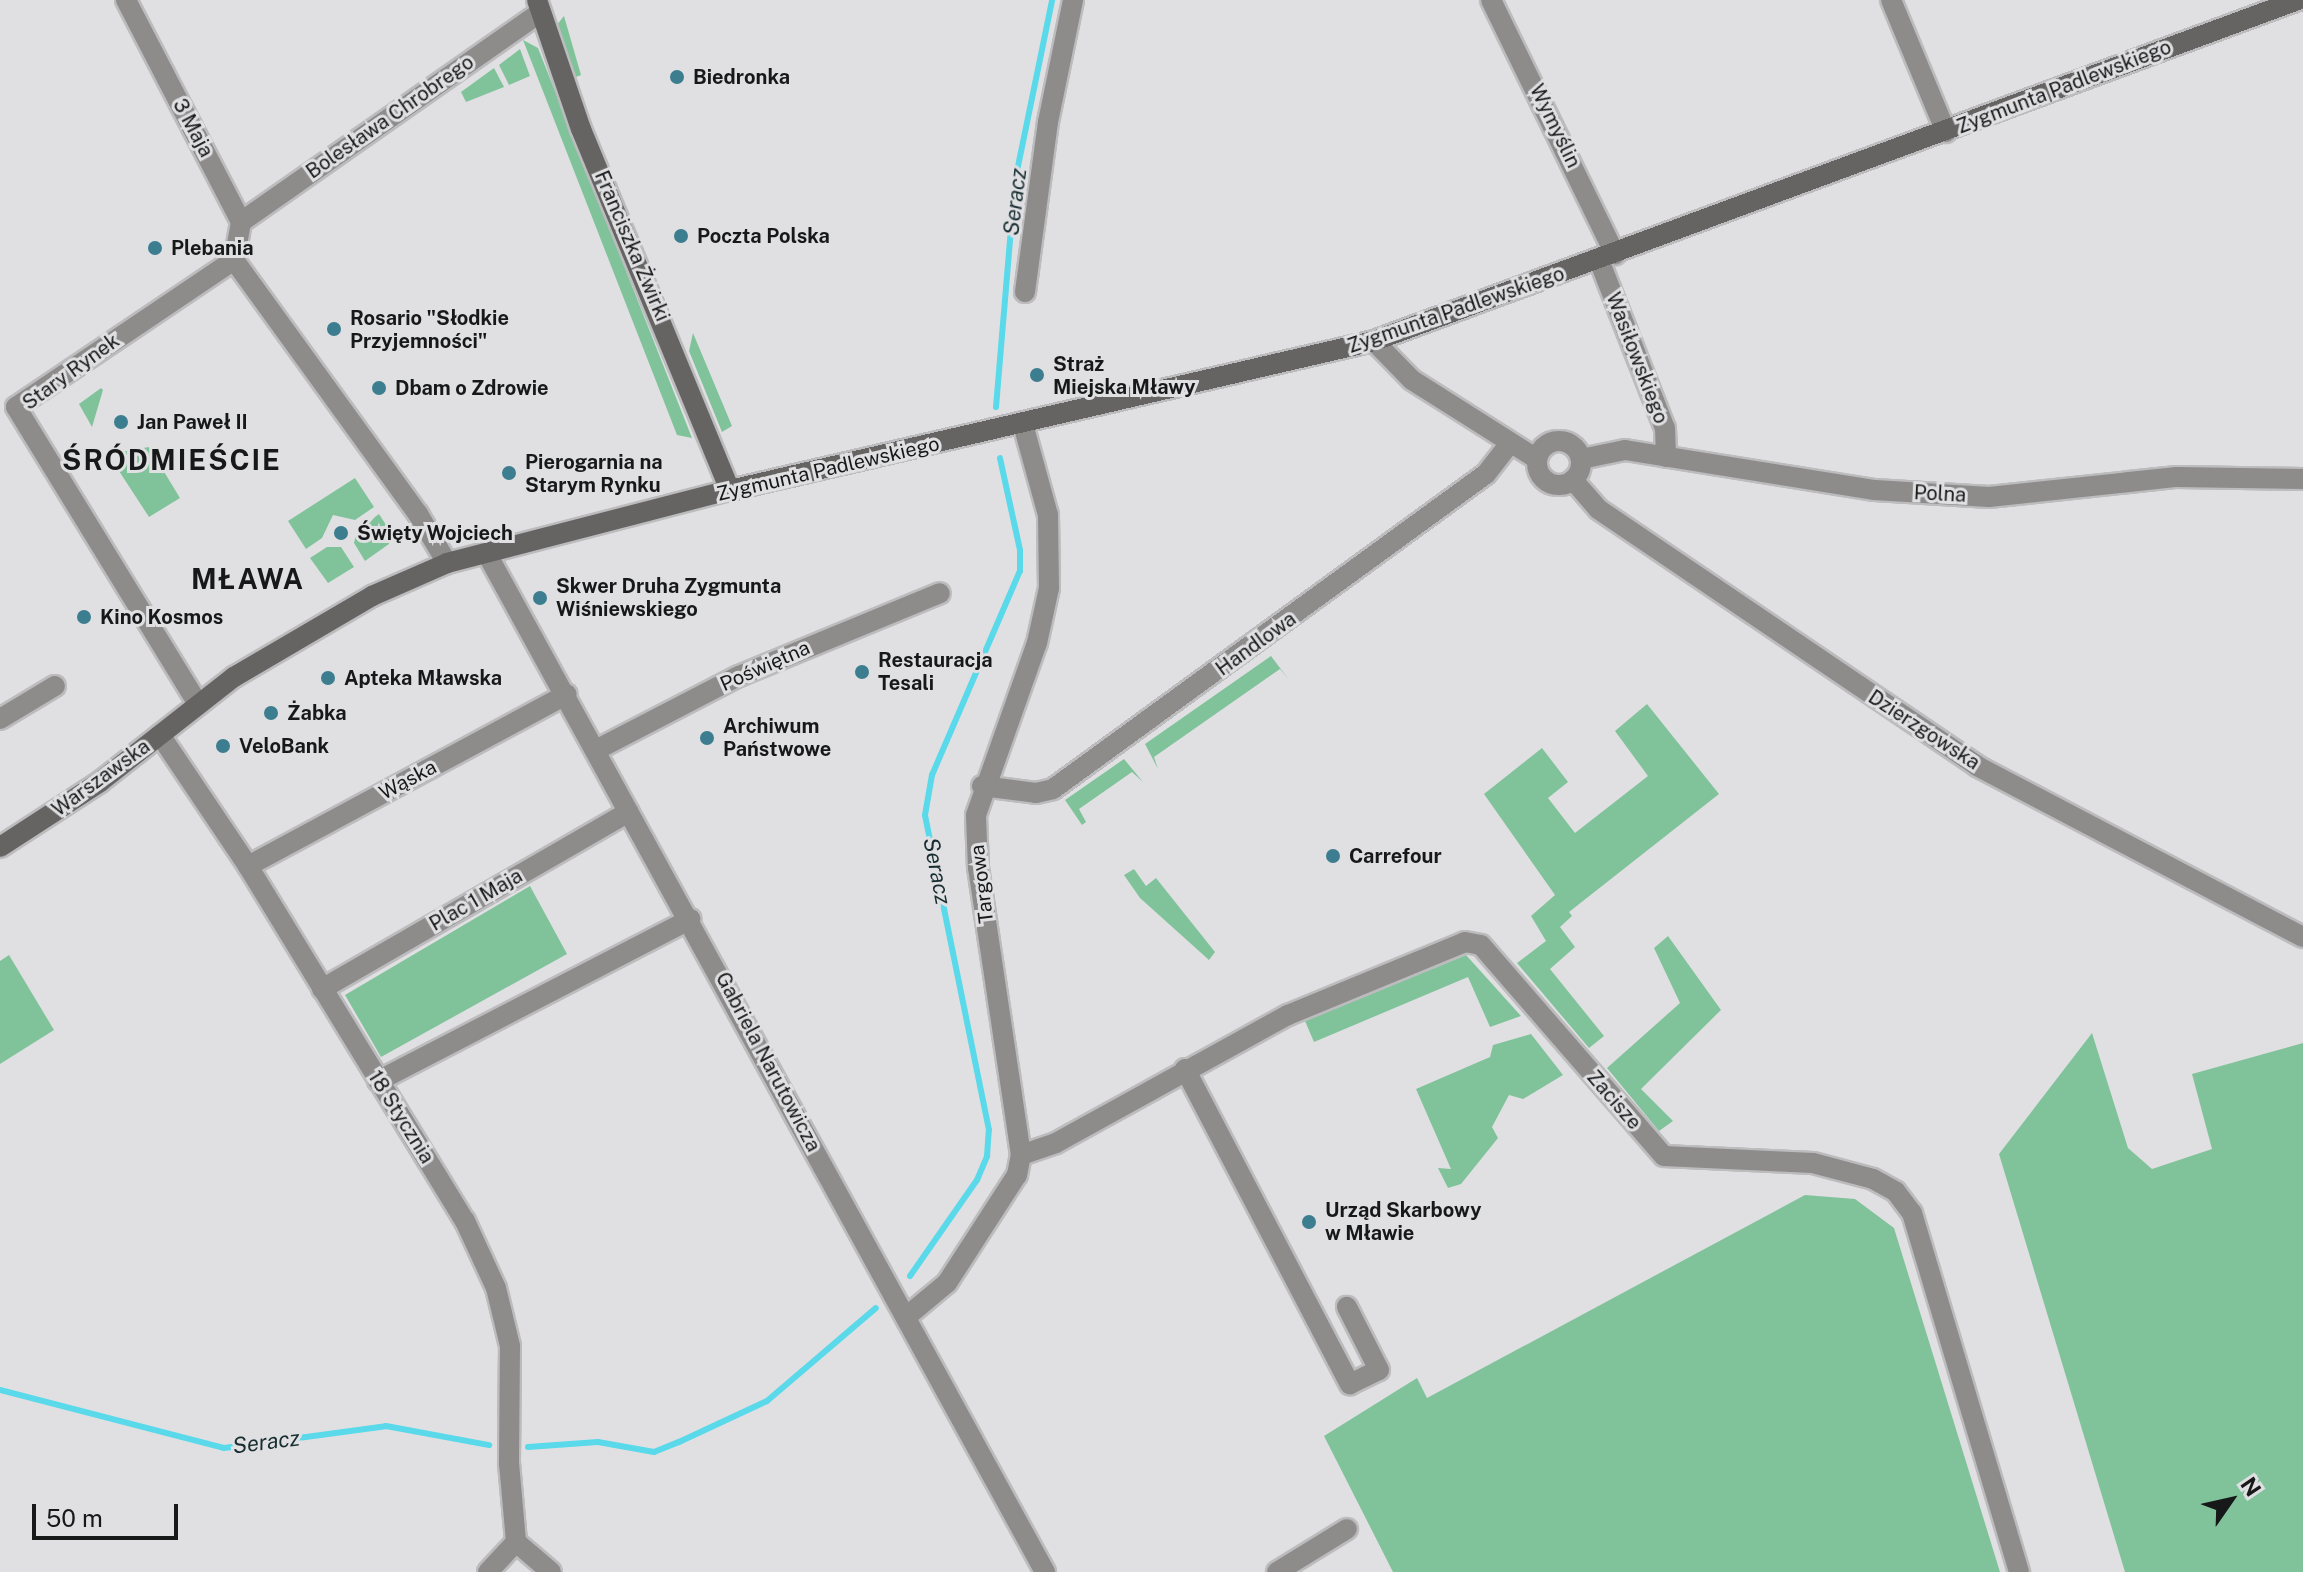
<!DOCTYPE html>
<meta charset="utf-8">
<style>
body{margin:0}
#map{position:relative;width:2303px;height:1572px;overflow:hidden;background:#e0e0e3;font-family:"Public Sans",sans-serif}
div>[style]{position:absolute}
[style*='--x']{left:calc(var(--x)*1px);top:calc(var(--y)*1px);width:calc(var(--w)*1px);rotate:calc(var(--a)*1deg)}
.green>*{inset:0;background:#80c39b}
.stream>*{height:6px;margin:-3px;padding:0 3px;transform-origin:3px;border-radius:3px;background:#59d9e9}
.roads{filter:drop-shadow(2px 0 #bcbcbe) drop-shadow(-2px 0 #bcbcbe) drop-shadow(0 2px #bcbcbe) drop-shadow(0 -2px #bcbcbe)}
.street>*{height:20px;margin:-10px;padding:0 10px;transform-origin:10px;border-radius:10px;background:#8d8c8b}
.street>.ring{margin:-10px;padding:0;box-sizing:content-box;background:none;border:20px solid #8d8c8b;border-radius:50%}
.secondary>*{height:20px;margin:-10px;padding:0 10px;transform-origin:10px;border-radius:10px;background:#666463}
.dots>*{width:22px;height:22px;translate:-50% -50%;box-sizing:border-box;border:4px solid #e0e0e3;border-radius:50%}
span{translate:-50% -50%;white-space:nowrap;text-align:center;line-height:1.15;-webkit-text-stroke:6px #e0e0e3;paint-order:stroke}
.poi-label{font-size:20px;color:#171818;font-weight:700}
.left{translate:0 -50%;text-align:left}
.street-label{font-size:20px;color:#171818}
.water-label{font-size:22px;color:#172d30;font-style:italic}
.district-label{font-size:28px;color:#171818;font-weight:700;letter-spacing:2px}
.north{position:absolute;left:2191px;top:1460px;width:80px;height:80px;-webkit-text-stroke:6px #e0e0e3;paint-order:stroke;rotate:56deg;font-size:22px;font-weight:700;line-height:32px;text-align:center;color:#171818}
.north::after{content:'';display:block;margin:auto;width:28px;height:36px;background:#171818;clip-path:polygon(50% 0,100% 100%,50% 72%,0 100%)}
.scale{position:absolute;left:32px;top:1504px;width:146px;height:36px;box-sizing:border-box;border:4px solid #171818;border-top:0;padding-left:10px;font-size:24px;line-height:28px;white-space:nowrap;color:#171818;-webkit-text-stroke:6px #e0e0e3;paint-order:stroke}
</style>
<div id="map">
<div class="green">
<i style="clip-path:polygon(564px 16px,581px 75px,576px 77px,556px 26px)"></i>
<i style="clip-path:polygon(523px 40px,538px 48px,692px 438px,677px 435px)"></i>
<i style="clip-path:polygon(520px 49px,530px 76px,509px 85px,499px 65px)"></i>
<i style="clip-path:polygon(494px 68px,504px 87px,466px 102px,461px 92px)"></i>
<i style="clip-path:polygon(693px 333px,732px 426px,722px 432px,689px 351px)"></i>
<i style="clip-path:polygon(101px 388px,103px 390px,92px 427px,79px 404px)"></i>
<i style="clip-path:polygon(149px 447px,180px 498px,149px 517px,119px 471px,121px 452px)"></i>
<i style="clip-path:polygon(355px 478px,374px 507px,355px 520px,333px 515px,322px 538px,306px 549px,288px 521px)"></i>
<i style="clip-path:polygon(379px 514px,390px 531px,389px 544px,365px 561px,354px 543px,357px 530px)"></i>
<i style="clip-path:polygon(327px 547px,341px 547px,354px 567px,328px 583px,310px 558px)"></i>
<i style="clip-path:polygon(1271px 656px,1289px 680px,1280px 669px,1154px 757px,1158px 769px,1145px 744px)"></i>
<i style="clip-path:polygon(1647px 704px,1719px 794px,1569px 912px,1572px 916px,1560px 927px,1575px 947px,1550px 969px,1604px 1036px,1589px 1048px,1517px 963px,1546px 941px,1531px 916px,1555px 895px,1484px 794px,1542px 748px,1568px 782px,1548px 798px,1575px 833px,1648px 776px,1615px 731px)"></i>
<i style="clip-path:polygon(1124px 759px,1143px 782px,1132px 772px,1079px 809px,1086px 822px,1082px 825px,1065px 800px)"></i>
<i style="clip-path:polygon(1134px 869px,1146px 886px,1156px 878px,1215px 952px,1209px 960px,1140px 898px,1124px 875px)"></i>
<i style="clip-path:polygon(530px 886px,567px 954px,381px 1057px,345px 995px)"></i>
<i style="clip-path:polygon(1668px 936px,1721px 1010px,1641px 1089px,1673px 1121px,1659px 1131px,1607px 1068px,1680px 1003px,1654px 948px)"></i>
<i style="clip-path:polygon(9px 955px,54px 1030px,0 1064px,0 961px)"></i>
<i style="clip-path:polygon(1466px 955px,1521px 1016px,1490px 1027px,1468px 977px,1314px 1042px,1305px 1021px)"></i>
<i style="clip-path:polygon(2092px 1033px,2128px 1148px,2152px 1169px,2212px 1149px,2192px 1074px,2303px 1043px,2303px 1572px,2125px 1572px,1999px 1154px)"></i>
<i style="clip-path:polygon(1531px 1034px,1563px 1075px,1523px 1099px,1509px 1095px,1492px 1127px,1498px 1138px,1461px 1184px,1448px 1188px,1438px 1168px,1451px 1169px,1416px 1089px,1490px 1057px,1493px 1045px)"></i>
<i style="clip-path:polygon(1805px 1195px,1855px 1199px,1894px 1228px,2000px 1572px,1393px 1572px,1324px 1436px,1417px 1378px,1427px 1398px)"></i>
</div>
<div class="stream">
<i style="--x:996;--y:407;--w:227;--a:-85.2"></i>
<i style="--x:1015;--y:181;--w:185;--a:-78.4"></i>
<i style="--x:910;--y:1276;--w:117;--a:-55.1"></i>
<i style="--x:977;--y:1180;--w:26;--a:-67"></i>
<i style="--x:987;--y:1156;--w:26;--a:-86"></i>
<i style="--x:989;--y:1130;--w:321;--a:-101.5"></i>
<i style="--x:925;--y:815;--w:41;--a:-80.1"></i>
<i style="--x:932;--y:775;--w:222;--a:-66.7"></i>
<i style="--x:1020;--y:571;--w:21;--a:-90"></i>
<i style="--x:1020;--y:550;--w:94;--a:-102.3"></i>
<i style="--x:0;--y:1390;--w:231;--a:14.5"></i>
<i style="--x:224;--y:1448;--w:163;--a:-7.7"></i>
<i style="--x:386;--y:1426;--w:105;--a:10.5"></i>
<i style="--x:528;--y:1447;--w:70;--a:-4.1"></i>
<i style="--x:598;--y:1442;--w:57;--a:10.1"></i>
<i style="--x:654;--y:1452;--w:27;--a:-22"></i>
<i style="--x:679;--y:1442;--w:97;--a:-25"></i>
<i style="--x:767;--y:1401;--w:143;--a:-40.5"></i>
</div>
<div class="roads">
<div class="street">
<i style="--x:126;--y:0;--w:250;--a:62.6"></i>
<i style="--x:241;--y:222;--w:39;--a:100"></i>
<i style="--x:1491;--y:0;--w:283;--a:64"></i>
<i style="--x:1891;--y:0;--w:143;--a:67.4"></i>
<i style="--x:241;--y:222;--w:365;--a:-35"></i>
<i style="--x:234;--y:260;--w:314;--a:54.1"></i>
<i style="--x:418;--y:514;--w:57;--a:59.4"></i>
<i style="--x:1599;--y:260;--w:180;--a:68.6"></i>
<i style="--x:1665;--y:428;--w:29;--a:88"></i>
<i style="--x:1025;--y:292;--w:172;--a:-82.3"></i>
<i style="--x:1048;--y:122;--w:125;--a:-78.4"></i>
<i style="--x:1374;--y:341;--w:54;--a:45.7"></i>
<i style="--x:1412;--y:380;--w:148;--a:32.3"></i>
<i style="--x:16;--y:407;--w:346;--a:58.5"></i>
<i style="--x:16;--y:407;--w:263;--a:-34"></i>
<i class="ring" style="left:1537px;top:441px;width:24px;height:24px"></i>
<i style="--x:1581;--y:459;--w:45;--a:-11.6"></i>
<i style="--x:1625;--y:450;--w:253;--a:9.1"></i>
<i style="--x:1875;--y:490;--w:114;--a:3.5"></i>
<i style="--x:1989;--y:497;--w:189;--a:-6.1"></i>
<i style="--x:2177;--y:477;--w:126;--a:0.9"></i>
<i style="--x:1573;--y:480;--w:38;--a:49"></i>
<i style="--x:1598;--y:509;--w:458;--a:34.1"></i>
<i style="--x:1977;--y:766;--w:368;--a:27.7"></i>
<i style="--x:487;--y:554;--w:1161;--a:61.27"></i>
<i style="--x:0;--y:719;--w:64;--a:-31"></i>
<i style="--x:160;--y:735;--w:158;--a:56.1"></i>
<i style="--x:248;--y:866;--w:416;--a:58.6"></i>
<i style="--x:465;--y:1221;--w:74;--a:65.2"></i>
<i style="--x:496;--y:1288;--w:60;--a:76.4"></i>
<i style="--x:510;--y:1346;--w:117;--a:90.5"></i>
<i style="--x:509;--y:1463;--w:79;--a:84.9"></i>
<i style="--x:596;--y:750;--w:161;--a:-27.4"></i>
<i style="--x:739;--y:676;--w:217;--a:-22.4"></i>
<i style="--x:982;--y:786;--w:54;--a:7.4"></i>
<i style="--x:1036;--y:793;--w:17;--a:-13"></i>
<i style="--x:1053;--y:789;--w:535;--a:-36.04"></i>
<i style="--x:1486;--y:474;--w:37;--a:-52"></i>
<i style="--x:248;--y:866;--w:362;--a:-28.3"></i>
<i style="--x:322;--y:989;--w:354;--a:-30"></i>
<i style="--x:1185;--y:1069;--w:356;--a:62.4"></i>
<i style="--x:1350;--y:1384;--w:32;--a:-26"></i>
<i style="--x:1379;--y:1370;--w:71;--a:-116.9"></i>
<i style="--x:378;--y:1081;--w:352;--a:-27.4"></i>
<i style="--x:1021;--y:1155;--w:37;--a:-19"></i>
<i style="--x:1056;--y:1143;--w:265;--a:-28.9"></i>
<i style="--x:1288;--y:1015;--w:191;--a:-22.4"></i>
<i style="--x:1465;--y:942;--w:16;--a:11"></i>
<i style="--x:1481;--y:945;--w:279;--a:49.1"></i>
<i style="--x:1664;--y:1156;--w:149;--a:2.7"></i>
<i style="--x:1813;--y:1163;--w:62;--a:14.9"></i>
<i style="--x:1873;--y:1179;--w:26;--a:29"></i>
<i style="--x:1896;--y:1192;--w:26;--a:53"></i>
<i style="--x:1912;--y:1213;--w:375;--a:73.4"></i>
<i style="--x:906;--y:1317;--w:53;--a:-39.7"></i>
<i style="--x:947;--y:1283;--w:129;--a:-57.1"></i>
<i style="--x:1017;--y:1175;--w:20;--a:-79"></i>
<i style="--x:1021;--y:1155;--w:290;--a:-98.5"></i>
<i style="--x:978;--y:868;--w:53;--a:-92.2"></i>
<i style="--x:976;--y:815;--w:182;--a:-70.5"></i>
<i style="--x:1037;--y:643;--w:56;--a:-77.7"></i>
<i style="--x:1049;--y:588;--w:73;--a:-90.8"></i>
<i style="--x:1048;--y:515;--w:94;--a:-105.4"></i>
<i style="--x:516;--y:1542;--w:46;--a:40.6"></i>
<i style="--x:488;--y:1572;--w:41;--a:-47"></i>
<i style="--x:1277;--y:1572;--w:82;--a:-31.6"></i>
</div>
<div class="secondary">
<i style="--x:537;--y:0;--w:136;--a:71.2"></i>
<i style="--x:581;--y:129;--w:391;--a:67.6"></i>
<i style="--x:0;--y:847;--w:119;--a:-33"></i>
<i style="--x:100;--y:782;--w:170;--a:-38.1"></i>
<i style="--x:234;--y:677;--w:160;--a:-30.4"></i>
<i style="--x:372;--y:596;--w:82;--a:-23.7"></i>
<i style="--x:447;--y:563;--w:292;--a:-14.5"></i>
<i style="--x:730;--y:490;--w:661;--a:-13.03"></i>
<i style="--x:1374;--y:341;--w:985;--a:-20.26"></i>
</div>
</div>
<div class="dots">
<i style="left:677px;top:77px;background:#3c7e8f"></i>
<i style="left:681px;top:236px;background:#3c7e8f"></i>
<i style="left:155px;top:248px;background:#3c7e8f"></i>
<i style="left:334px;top:329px;background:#3c7e8f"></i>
<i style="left:1037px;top:375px;background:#3c7e8f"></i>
<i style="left:379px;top:388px;background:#3c7e8f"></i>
<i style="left:121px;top:422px;background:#3c7e8f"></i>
<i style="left:509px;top:473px;background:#3c7e8f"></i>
<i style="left:341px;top:533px;background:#3c7e8f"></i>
<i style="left:540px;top:598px;background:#3c7e8f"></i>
<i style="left:84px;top:617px;background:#3c7e8f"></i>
<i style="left:862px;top:672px;background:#3c7e8f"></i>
<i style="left:328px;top:678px;background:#3c7e8f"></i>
<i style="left:271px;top:713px;background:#3c7e8f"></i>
<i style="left:707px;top:738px;background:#3c7e8f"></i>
<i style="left:223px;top:746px;background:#3c7e8f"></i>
<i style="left:1333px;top:856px;background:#3c7e8f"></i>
<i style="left:1309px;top:1222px;background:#3c7e8f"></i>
</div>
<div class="poi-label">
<span class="left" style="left:693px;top:77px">Biedronka</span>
<span class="left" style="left:697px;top:236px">Poczta Polska</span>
<span class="left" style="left:171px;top:248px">Plebania</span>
<span class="left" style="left:350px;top:330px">Rosario "Słodkie<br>Przyjemności"</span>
<span class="left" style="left:1053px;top:376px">Straż<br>Miejska Mławy</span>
<span class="left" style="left:395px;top:388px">Dbam o Zdrowie</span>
<span class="left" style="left:137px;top:422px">Jan Paweł II</span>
<span class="left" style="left:525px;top:474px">Pierogarnia na<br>Starym Rynku</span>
<span class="left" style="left:357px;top:533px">Święty Wojciech</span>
<span class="left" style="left:556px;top:598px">Skwer Druha Zygmunta<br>Wiśniewskiego</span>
<span class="left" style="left:100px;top:617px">Kino Kosmos</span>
<span class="left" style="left:878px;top:672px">Restauracja<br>Tesali</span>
<span class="left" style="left:344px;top:678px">Apteka Mławska</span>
<span class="left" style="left:287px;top:713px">Żabka</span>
<span class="left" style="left:723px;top:738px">Archiwum<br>Państwowe</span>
<span class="left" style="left:239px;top:746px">VeloBank</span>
<span class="left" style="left:1349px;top:856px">Carrefour</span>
<span class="left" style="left:1325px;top:1222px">Urząd Skarbowy<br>w Mławie</span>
</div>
<div class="street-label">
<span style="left:2064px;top:87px;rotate:-21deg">Zygmunta Padlewskiego</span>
<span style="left:390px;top:117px;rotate:-35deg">Bolesława Chrobrego</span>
<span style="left:1555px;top:126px;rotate:64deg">Wymyślin</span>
<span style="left:193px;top:128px;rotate:62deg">3 Maja</span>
<span style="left:632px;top:246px;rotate:67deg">Franciszka Żwirki</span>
<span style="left:1456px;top:310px;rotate:-19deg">Zygmunta Padlewskiego</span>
<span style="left:1637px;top:358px;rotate:69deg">Wasiłowskiego</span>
<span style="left:71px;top:372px;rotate:-36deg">Stary Rynek</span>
<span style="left:828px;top:469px;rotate:-13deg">Zygmunta Padlewskiego</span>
<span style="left:1940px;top:494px;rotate:3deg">Polna</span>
<span style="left:1256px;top:644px;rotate:-36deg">Handlowa</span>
<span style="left:765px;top:666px;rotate:-24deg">Poświętna</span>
<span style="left:1924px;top:730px;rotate:33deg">Dzierzgowska</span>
<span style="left:101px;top:778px;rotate:-36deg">Warszawska</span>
<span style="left:408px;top:780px;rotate:-28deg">Wąska</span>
<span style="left:982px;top:884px;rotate:-97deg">Targowa</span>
<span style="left:476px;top:900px;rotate:-30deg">Plac 1 Maja</span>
<span style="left:768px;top:1062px;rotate:62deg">Gabriela Narutowicza</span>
<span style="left:1614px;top:1100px;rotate:49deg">Zacisze</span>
<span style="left:401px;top:1117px;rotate:58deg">18 Stycznia</span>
</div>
<div class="water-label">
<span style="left:1015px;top:202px;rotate:-83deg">Seracz</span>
<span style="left:937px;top:871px;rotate:79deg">Seracz</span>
<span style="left:266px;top:1442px;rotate:-7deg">Seracz</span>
</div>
<div class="district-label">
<span style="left:172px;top:460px">ŚRÓDMIEŚCIE</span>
<span style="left:248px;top:579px">MŁAWA</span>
</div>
<div class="north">N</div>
<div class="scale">50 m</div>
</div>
